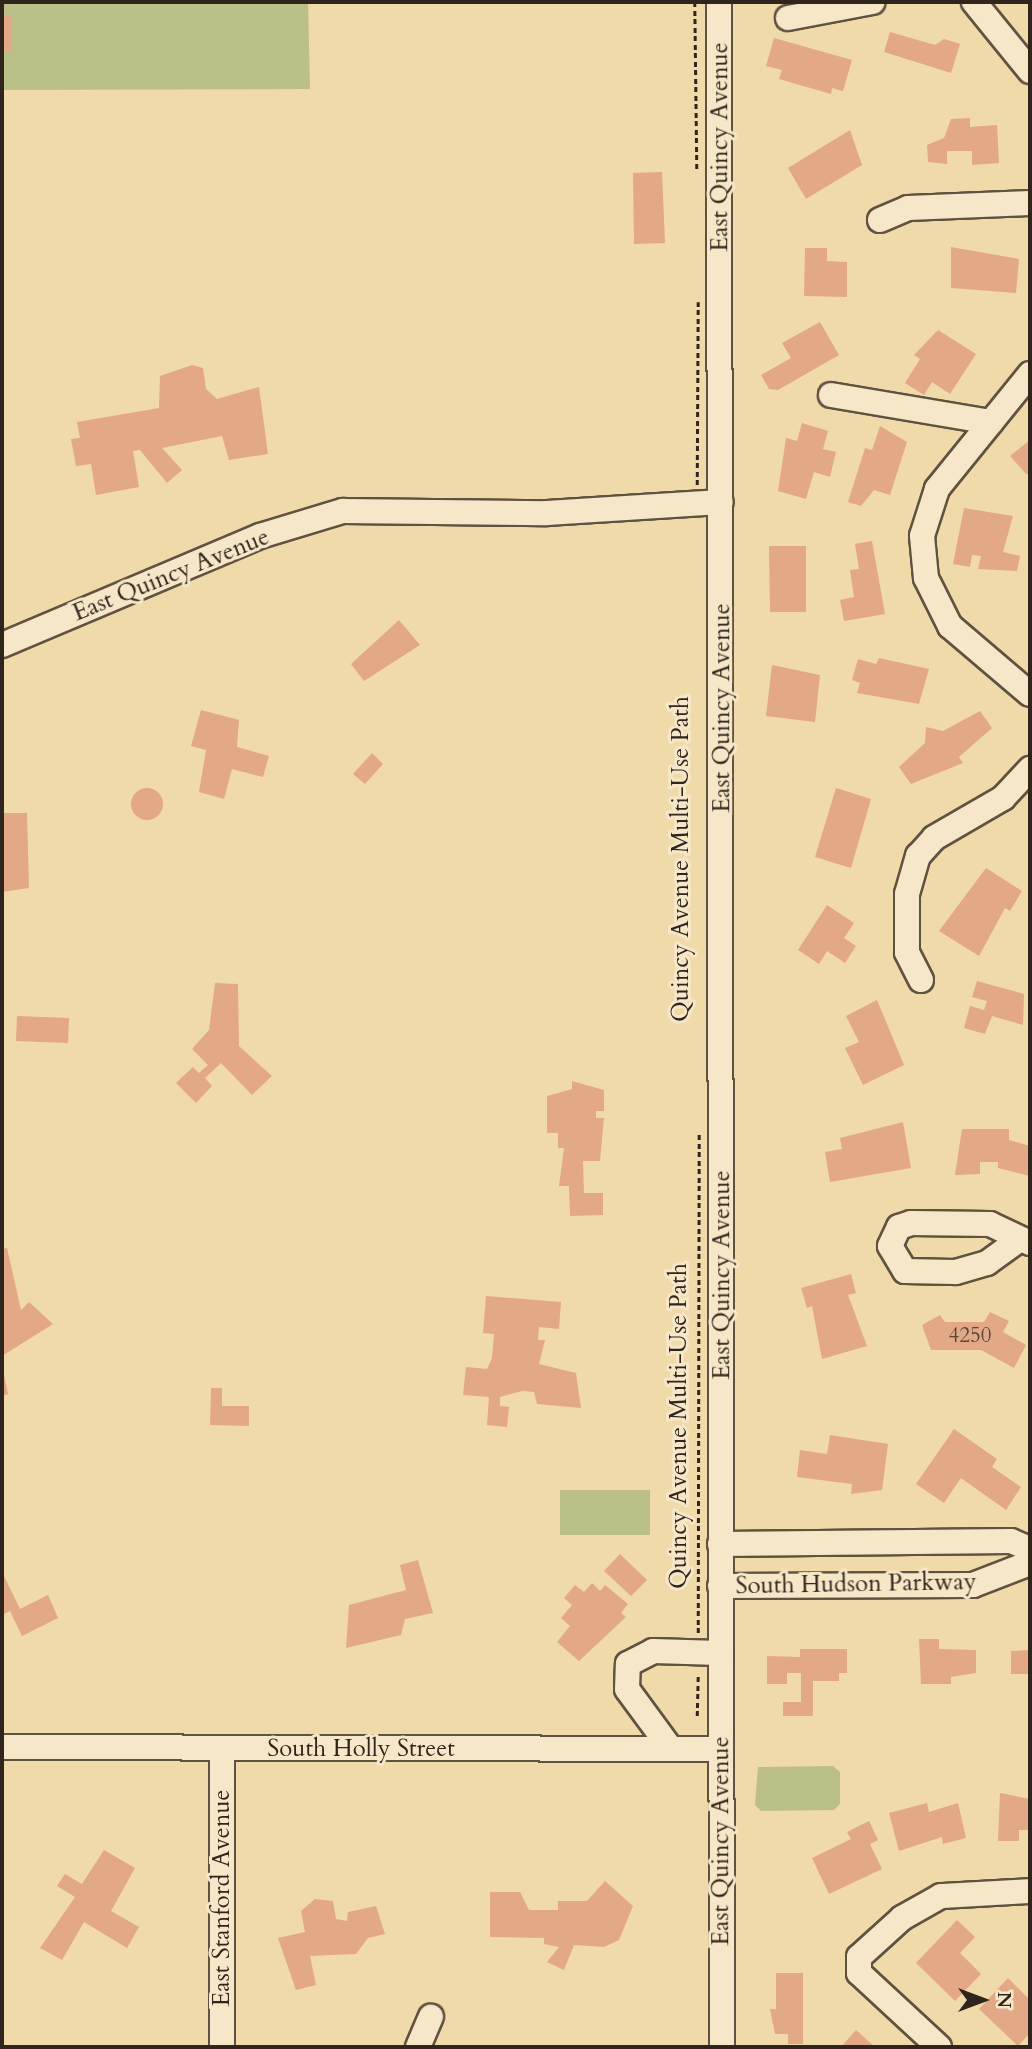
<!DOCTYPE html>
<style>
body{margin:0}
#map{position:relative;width:1032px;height:2049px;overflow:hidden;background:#f0daa9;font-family:Cardo,serif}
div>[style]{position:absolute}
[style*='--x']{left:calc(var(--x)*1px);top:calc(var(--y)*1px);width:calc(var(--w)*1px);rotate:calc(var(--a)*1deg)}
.green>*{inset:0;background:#bac088}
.building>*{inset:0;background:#e3a886}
.round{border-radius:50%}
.path>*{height:2.5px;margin-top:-1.25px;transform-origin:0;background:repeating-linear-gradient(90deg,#30251d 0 5px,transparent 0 8.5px)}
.roads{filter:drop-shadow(2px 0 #605240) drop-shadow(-2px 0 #605240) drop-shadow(0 2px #605240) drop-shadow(0 -2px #605240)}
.minor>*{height:24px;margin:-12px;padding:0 12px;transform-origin:12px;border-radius:12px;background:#f5e7c7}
span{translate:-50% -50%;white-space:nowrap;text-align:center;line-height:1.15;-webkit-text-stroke:6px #f5e7c7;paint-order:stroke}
.number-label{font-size:21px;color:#5d4637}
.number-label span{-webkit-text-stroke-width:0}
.street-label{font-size:24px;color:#30251d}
.frame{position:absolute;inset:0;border:4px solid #30251d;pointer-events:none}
.north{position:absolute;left:948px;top:1965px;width:70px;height:70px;-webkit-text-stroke:5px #f5e7c7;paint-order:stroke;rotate:90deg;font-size:19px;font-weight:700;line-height:28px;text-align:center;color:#30251d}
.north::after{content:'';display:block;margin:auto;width:24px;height:32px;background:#30251d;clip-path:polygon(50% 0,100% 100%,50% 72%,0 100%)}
</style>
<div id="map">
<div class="green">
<i style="clip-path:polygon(2px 2px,308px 2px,310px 89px,2px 90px)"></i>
<i style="clip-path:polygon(560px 1490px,650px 1490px,650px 1535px,560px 1535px)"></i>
<i style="clip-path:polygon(833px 1766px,840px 1772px,840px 1804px,834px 1810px,761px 1811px,755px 1805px,758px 1767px)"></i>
</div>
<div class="building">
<i style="clip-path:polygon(2px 16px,12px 16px,12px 51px,2px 51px)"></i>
<i style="clip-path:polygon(890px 32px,935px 45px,944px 39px,960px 44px,951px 73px,884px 52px)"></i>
<i style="clip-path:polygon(774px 38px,852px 60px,843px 91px,832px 88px,831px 94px,779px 79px,782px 70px,766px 66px)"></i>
<i style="clip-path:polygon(970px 118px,970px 127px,997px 125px,999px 163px,972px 165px,972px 151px,947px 151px,947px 164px,928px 162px,927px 145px,944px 138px,951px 119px)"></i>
<i style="clip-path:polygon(850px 130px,862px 165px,806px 199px,788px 168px)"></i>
<i style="clip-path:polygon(662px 172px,665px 243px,634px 244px,633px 173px)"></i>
<i style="clip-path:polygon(951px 247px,1019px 259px,1016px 293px,951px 288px)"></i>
<i style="clip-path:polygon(805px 248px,827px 248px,827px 261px,847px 262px,847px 297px,804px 296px)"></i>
<i style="clip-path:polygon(820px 322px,839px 355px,778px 390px,769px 389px,761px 375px,791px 358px,782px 343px)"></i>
<i style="clip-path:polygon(938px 330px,976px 354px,950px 394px,932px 382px,924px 395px,905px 383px,920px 359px,914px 355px)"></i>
<i style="clip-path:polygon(192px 365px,203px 368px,206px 389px,217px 399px,259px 387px,268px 454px,229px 460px,222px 436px,162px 448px,182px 470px,167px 483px,140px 450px,133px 451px,139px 487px,96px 495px,91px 464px,76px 466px,71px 439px,80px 438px,77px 422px,159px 408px,160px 376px)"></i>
<i style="clip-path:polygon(802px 423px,828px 431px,823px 449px,836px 452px,830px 477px,814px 472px,806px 499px,778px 491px,786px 438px,797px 441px)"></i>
<i style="clip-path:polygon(880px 426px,907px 442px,890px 495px,874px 490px,861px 506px,848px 502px,865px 448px,872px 450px)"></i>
<i style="clip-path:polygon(1030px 440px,1030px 474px,1026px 474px,1010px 456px)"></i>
<i style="clip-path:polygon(964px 508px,1013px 516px,1003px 552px,1020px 556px,1017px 571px,978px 569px,981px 556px,972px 555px,970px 567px,953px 564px)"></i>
<i style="clip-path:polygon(872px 541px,885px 614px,844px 621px,840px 600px,854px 597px,850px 570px,859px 569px,855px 544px)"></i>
<i style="clip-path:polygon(769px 546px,806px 546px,806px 612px,770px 612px)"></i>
<i style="clip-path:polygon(399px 620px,420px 645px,364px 681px,351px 664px)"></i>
<i style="clip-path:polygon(879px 658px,929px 669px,919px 704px,857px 693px,860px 683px,852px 680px,858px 659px,876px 664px)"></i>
<i style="clip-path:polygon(772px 665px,820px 675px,815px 722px,766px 716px)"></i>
<i style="clip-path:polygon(201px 710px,239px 720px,237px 747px,269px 756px,263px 777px,232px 769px,224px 799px,199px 792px,206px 750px,191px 746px)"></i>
<i style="clip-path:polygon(980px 711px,992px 728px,959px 757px,963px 763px,911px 784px,899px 767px,925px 743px,926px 727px,943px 731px)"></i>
<i style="clip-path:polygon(372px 753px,383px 764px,365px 784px,353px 774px)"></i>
<i style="clip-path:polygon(836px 788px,871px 799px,851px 868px,815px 857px)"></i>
<i class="round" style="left:131px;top:788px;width:32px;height:32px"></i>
<i style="clip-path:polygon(2px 813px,27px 813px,29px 888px,2px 892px)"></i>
<i style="clip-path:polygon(986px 868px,1022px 891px,1010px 911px,1005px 908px,979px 956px,939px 931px)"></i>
<i style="clip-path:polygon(827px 905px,854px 923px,844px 938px,856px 946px,845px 963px,827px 951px,819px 964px,798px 950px)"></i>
<i style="clip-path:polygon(977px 981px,1024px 994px,1023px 1025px,992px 1016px,985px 1034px,964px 1028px,970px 1006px,984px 1010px,987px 1001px,972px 997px)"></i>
<i style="clip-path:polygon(215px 983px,238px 984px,239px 1046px,272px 1076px,252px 1095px,221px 1063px,205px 1078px,212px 1086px,196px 1103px,176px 1083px,193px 1067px,199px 1073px,208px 1065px,192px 1049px,209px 1030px)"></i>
<i style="clip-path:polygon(877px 1000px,904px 1065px,863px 1085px,845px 1048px,859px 1042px,846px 1016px)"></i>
<i style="clip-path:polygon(17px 1016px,69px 1018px,68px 1043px,16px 1041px)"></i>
<i style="clip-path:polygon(572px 1081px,604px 1090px,604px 1111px,596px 1111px,596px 1118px,604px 1118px,600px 1161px,583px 1161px,584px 1193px,603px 1193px,603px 1215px,570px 1216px,569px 1186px,559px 1186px,564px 1148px,558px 1148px,558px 1133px,547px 1133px,547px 1096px,572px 1089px)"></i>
<i style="clip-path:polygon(903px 1122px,911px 1168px,830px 1182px,825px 1152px,842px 1149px,840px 1138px)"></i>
<i style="clip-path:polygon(962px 1129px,1009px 1129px,1009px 1140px,1030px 1146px,1030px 1176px,998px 1168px,998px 1162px,980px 1162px,980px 1174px,955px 1175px)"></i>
<i style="clip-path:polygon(7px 1248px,21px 1310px,29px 1302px,53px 1324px,2px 1356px,2px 1249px)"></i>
<i style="clip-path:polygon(851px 1274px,856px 1293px,848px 1295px,867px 1346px,822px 1359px,812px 1306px,807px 1308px,801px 1288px)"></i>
<i style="clip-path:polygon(486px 1296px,561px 1302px,559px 1329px,539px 1327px,538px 1340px,545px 1340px,539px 1364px,576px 1373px,581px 1408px,537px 1404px,534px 1392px,522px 1391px,500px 1397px,500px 1406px,509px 1407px,507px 1427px,487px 1425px,489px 1397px,463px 1395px,466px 1367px,487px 1369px,492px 1358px,494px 1334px,483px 1333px)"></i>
<i style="clip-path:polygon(990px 1312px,1009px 1321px,1003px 1332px,1026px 1345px,1014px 1368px,981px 1350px,931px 1350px,922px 1325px,940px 1315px,945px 1322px,984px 1322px)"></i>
<i style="clip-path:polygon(2px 1365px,8px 1394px,2px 1396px)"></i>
<i style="clip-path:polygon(211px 1388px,222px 1388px,222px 1406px,249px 1406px,249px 1426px,210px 1425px)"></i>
<i style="clip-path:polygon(954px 1429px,997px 1459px,992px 1467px,1021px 1487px,1006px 1510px,961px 1478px,944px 1503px,916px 1484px)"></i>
<i style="clip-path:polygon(830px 1435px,888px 1444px,882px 1490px,851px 1494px,852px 1484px,797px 1477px,800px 1450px,827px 1454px)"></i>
<i style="clip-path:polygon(620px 1554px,647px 1580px,631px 1596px,604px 1571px)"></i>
<i style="clip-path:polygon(418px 1560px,433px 1613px,405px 1619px,401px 1635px,346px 1648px,349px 1605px,406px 1590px,400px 1565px)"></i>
<i style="clip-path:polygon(2px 1572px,20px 1609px,48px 1595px,58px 1618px,22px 1636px,10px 1611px,2px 1615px)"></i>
<i style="clip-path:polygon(592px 1583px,600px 1591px,605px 1585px,628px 1604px,621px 1613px,626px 1617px,579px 1661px,557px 1642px,570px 1626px,561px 1618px,572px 1605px,564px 1598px,575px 1585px,584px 1592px)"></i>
<i style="clip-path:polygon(919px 1639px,939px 1639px,939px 1649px,976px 1650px,976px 1673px,951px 1677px,951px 1684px,921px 1684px)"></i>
<i style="clip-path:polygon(800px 1649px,847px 1649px,847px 1673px,839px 1673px,839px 1681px,813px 1681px,813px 1716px,783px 1716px,783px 1702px,801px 1702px,801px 1673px,787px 1673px,787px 1684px,767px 1684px,767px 1656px,800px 1657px)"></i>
<i style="clip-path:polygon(1030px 1650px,1030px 1674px,1011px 1674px,1011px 1651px)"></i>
<i style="clip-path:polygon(1000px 1793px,1030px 1799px,1030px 1830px,1019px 1830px,1019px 1841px,998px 1841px)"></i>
<i style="clip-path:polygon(927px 1803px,929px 1812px,958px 1803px,966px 1838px,943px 1844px,942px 1837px,899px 1851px,889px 1813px)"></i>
<i style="clip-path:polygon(869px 1821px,878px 1840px,870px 1844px,882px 1869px,829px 1894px,812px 1858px,851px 1839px,847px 1832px)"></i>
<i style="clip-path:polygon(104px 1850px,135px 1868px,111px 1911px,139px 1927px,127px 1948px,84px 1922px,62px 1960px,40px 1948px,75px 1897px,57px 1886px,65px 1874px,82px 1884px)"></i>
<i style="clip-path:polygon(605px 1881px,633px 1906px,619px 1940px,604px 1947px,574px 1945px,564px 1970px,547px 1962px,559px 1947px,544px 1944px,544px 1938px,490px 1937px,490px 1892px,520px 1892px,529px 1910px,558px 1910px,558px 1901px,587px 1901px)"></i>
<i style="clip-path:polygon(315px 1899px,333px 1901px,336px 1919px,347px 1921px,348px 1912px,376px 1906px,385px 1934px,368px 1938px,356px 1954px,310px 1956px,316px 1985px,296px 1990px,278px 1938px,305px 1932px,301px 1911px)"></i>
<i style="clip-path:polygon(957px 1920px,975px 1937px,960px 1953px,981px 1974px,955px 2001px,916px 1963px)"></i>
<i style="clip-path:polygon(776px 1973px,803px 1973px,803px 2044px,788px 2044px,788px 2034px,775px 2034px,770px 2009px,776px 2009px)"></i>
<i style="clip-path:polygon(1008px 1978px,1030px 2000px,1030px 2033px,1018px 2046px,979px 2009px)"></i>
<i style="clip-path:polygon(856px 2030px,875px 2047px,841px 2047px)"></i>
</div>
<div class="path">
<i style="--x:695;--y:2;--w:168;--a:89.3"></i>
<i style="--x:697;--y:485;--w:183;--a:-89.7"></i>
<i style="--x:698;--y:1633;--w:501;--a:-89.89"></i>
<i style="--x:697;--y:1716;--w:42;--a:-88.6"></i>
</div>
<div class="roads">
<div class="minor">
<i style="--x:719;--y:2;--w:2045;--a:89.92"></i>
<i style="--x:974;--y:2;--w:89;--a:50.9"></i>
<i style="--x:788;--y:18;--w:86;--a:-10.7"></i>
<i style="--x:880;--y:220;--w:30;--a:-23"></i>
<i style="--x:908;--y:208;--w:122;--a:-2.3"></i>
<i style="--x:1030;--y:374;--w:148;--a:129"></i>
<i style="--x:937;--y:489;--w:49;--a:107.7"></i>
<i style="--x:922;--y:536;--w:42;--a:84.6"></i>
<i style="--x:926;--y:578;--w:54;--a:63.4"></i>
<i style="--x:950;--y:626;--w:105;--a:40.4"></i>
<i style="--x:831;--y:395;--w:162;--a:9.6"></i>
<i style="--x:2;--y:645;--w:280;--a:-22.9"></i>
<i style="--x:260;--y:536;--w:87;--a:-16.8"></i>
<i style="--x:343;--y:511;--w:204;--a:0.6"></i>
<i style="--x:547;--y:513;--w:174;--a:-3.6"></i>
<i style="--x:921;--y:980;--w:31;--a:-117"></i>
<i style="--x:907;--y:952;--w:58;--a:-90"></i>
<i style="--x:907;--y:894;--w:40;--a:-74"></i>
<i style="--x:918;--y:856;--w:24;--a:-48"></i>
<i style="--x:934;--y:838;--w:80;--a:-30.1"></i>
<i style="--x:1003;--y:798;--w:40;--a:-47"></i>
<i style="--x:1020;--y:1239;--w:41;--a:144"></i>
<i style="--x:987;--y:1263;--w:33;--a:164"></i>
<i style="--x:955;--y:1272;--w:50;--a:-178.9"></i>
<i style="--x:905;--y:1271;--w:29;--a:-121"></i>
<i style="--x:890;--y:1246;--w:21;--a:-65"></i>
<i style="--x:899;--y:1227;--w:13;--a:-18"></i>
<i style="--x:911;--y:1223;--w:79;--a:0.7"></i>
<i style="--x:990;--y:1224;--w:44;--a:25.4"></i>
<i style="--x:720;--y:1544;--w:291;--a:-0.6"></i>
<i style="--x:1011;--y:1541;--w:21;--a:23"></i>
<i style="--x:720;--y:1586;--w:253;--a:-0.2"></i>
<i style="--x:973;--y:1585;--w:61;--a:-21.1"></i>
<i style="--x:2;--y:1747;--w:718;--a:0.16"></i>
<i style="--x:222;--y:1748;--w:299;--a:90"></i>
<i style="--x:671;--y:1749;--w:74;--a:-126.3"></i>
<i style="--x:627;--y:1689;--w:25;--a:-88"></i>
<i style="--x:628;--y:1664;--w:28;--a:-27"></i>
<i style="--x:653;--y:1651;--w:67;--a:1.7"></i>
<i style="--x:418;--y:2047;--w:33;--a:-67"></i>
<i style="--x:939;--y:2047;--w:109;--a:-137.2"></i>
<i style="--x:859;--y:1973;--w:16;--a:-90"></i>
<i style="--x:859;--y:1957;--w:58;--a:-42.2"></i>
<i style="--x:902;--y:1918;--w:45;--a:-29.4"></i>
<i style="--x:941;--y:1896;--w:89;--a:-3.2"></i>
</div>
</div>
<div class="number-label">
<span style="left:970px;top:1336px">4250</span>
</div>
<div class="street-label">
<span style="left:720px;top:147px;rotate:-90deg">East Quincy Avenue</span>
<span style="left:171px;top:575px;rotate:-22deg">East Quincy Avenue</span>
<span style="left:722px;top:708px;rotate:-90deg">East Quincy Avenue</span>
<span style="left:681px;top:859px;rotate:-90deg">Quincy Avenue Multi-Use Path</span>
<span style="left:722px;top:1275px;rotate:-90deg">East Quincy Avenue</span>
<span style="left:679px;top:1426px;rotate:-90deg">Quincy Avenue Multi-Use Path</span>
<span style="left:856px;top:1584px;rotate:-1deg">South Hudson Parkway</span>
<span style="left:361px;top:1749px">South Holly Street</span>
<span style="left:721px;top:1841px;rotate:-90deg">East Quincy Avenue</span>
<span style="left:222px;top:1898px;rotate:-90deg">East Stanford Avenue</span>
</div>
<div class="frame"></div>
<div class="north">N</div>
</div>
